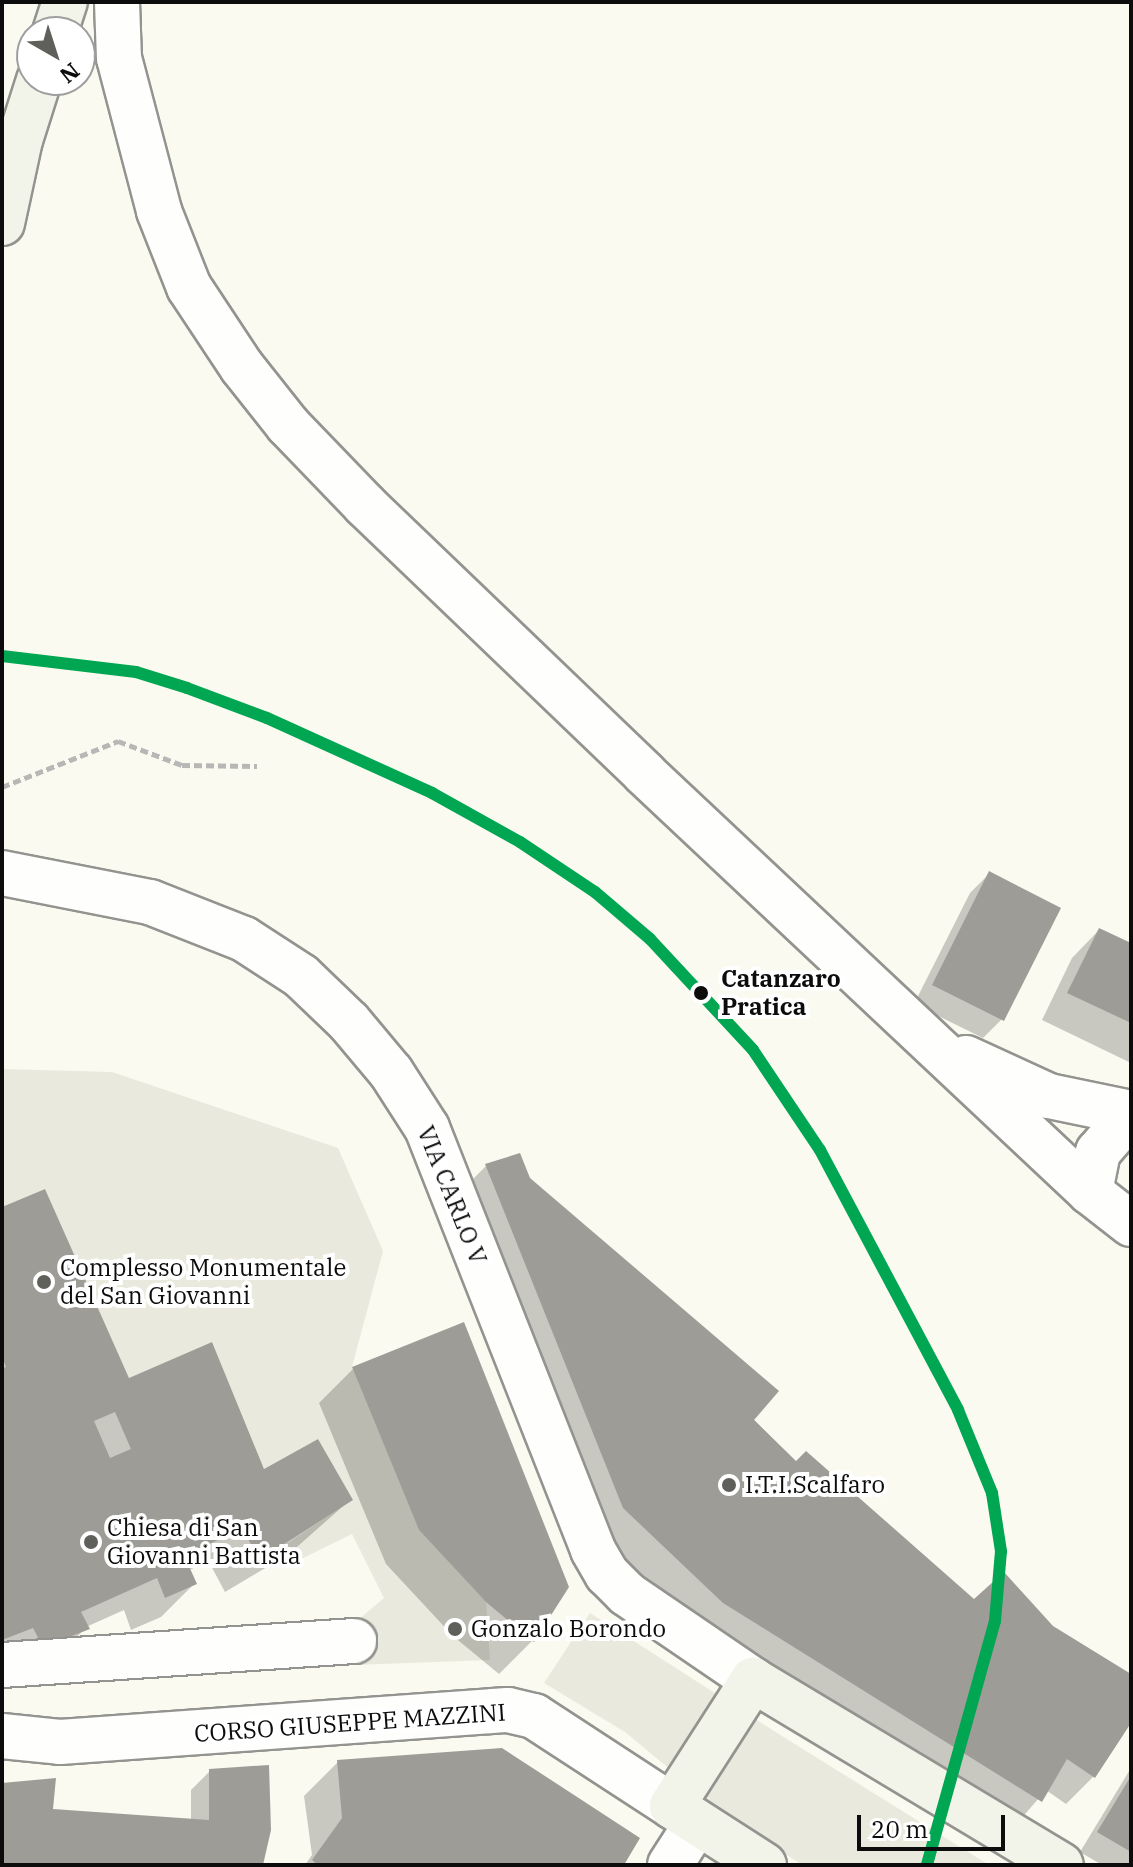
<!DOCTYPE html>
<style>
body{margin:0}
#map{position:relative;width:1133px;height:1867px;overflow:hidden;background:#fafaf0;font-family:"IBM Plex Serif",serif}
div>[style]{position:absolute}
[style*='--x']{left:calc(var(--x)*1px);top:calc(var(--y)*1px);width:calc(var(--w)*1px);rotate:calc(var(--a)*1deg)}
.plaza>*{inset:0;background:#eae9dd}
.shadow>*{inset:0;background:#0003}
.building>*{inset:0;background:#9d9c96}
.path>*{height:5px;margin-top:-2.5px;transform-origin:0;background:repeating-linear-gradient(90deg,#b7b7b5 0 8px,transparent 0 12px)}
.roads{filter:drop-shadow(2px 0 #93938f) drop-shadow(-2px 0 #93938f) drop-shadow(0 2px #93938f) drop-shadow(0 -2px #93938f)}
.street>*{height:44px;margin:-22px;padding:0 22px;transform-origin:22px;border-radius:22px;background:#fefefd}
.secondary>*{height:44px;margin:-22px;padding:0 22px;transform-origin:22px;border-radius:22px;background:#f2f3e9}
.rail-1>*{height:12px;margin:-6px;padding:0 6px;transform-origin:6px;border-radius:6px;background:#00a651}
.dots>*{width:22px;height:22px;translate:-50% -50%;box-sizing:border-box;border:4px solid #fff;border-radius:50%}
span{translate:-50% -50%;white-space:nowrap;text-align:center;line-height:1.15;-webkit-text-stroke:8px #fff;paint-order:stroke}
.stop-label{font-size:24px;color:#0c0c0c;font-weight:700}
.left{translate:0 -50%;text-align:left}
.street-label{font-size:24px;color:#0c0c0c}
.poi-label{font-size:24px;color:#0c0c0c}
.frame{position:absolute;inset:0;border:4px solid #0c0c0c;pointer-events:none}
.north{position:absolute;left:16px;top:16px;width:80px;height:80px;box-sizing:border-box;background:#fff;border:2px solid #9e9e9e;border-radius:50%;rotate:141deg;font-size:22px;font-weight:700;line-height:32px;text-align:center;color:#0c0c0c}
.north::after{content:'';display:block;margin:auto;width:28px;height:36px;background:#5f5f5c;clip-path:polygon(50% 0,100% 100%,50% 72%,0 100%)}
.scale{position:absolute;left:857px;top:1815px;width:148px;height:36px;box-sizing:border-box;border:4px solid #0c0c0c;border-top:0;padding-left:10px;font-size:24px;line-height:28px;white-space:nowrap;color:#0c0c0c;-webkit-text-stroke:6px #fff;paint-order:stroke}
</style>
<div id="map">
<div class="plaza">
<i style="clip-path:polygon(2px 1069px,112px 1072px,338px 1148px,383px 1251px,352px 1367px,419px 1530px,486px 1602px,490px 1660px,354px 1665px,352px 1625px,384px 1598px,352px 1534px,291px 1564px,282px 1547px,352px 1500px,318px 1439px,264px 1469px,212px 1342px,129px 1378px,45px 1189px,2px 1207px)"></i>
<i style="clip-path:polygon(590px 1613px,782px 1736px,989px 1865px,802px 1865px,724px 1814px,625px 1732px,544px 1683px)"></i>
</div>
<div class="shadow">
<i style="clip-path:polygon(989px 874px,1002px 1019px,983px 1038px,914px 1004px,970px 893px)"></i>
<i style="clip-path:polygon(1099px 930px,1131px 945px,1131px 1063px,1042px 1020px,1072px 958px)"></i>
<i style="clip-path:polygon(486px 1166px,528px 1180px,796px 1464px,974px 1601px,1052px 1627px,1131px 1676px,1131px 1720px,1093px 1777px,1066px 1804px,1046px 1790px,1013px 1828px,696px 1630px,597px 1535px,459px 1193px)"></i>
<i style="clip-path:polygon(2px 1209px,128px 1381px,263px 1472px,350px 1500px,289px 1554px,225px 1592px,209px 1562px,189px 1570px,195px 1583px,161px 1617px,131px 1630px,124px 1610px,86px 1627px,54px 1663px,2px 1666px)"></i>
<i style="clip-path:polygon(353px 1369px,533px 1640px,499px 1674px,453px 1636px,386px 1564px,319px 1403px)"></i>
<i style="clip-path:polygon(338px 1762px,621px 1865px,305px 1865px,312px 1855px,304px 1796px)"></i>
<i style="clip-path:polygon(1131px 1768px,1131px 1865px,1102px 1865px,1080px 1852px)"></i>
<i style="clip-path:polygon(210px 1771px,261px 1865px,2px 1865px,2px 1785px,48px 1817px,191px 1822px,191px 1790px)"></i>
</div>
<div class="building">
<i style="clip-path:polygon(989px 871px,1061px 908px,1004px 1021px,932px 985px)"></i>
<i style="clip-path:polygon(1099px 928px,1131px 943px,1131px 1023px,1067px 993px)"></i>
<i style="clip-path:polygon(520px 1153px,530px 1178px,779px 1391px,754px 1420px,796px 1461px,806px 1451px,974px 1599px,1004px 1572px,1053px 1626px,1131px 1674px,1131px 1723px,1095px 1778px,1067px 1759px,1042px 1802px,723px 1603px,623px 1508px,485px 1164px)"></i>
<i style="clip-path:polygon(evenodd,45px 1189px,129px 1378px,212px 1342px,264px 1469px,318px 1439px,353px 1500px,259px 1560px,243px 1529px,184px 1555px,197px 1584px,165px 1598px,157px 1578px,81px 1612px,90px 1629px,43px 1647px,33px 1628px,2px 1640px,2px 1369px,6px 1367px,2px 1356px,2px 1207px,45px 1189px,115px 1412px,131px 1449px,110px 1458px,94px 1421px,115px 1412px)"></i>
<i style="clip-path:polygon(464px 1322px,569px 1587px,534px 1642px,486px 1602px,419px 1530px,352px 1367px)"></i>
<i style="clip-path:polygon(502px 1748px,640px 1838px,624px 1865px,318px 1865px,312px 1860px,342px 1818px,337px 1760px)"></i>
<i style="clip-path:polygon(269px 1765px,271px 1830px,263px 1865px,2px 1865px,2px 1783px,56px 1778px,53px 1809px,209px 1820px,209px 1769px)"></i>
<i style="clip-path:polygon(1131px 1776px,1131px 1852px,1097px 1832px)"></i>
</div>
<div class="path">
<i style="--x:2;--y:787;--w:125;--a:-21.6"></i>
<i style="--x:118;--y:741;--w:68;--a:20.6"></i>
<i style="--x:182;--y:765;--w:75;--a:0.8"></i>
</div>
<div class="roads">
<div class="street">
<i style="--x:117;--y:2;--w:56;--a:88"></i>
<i style="--x:119;--y:58;--w:158;--a:75.3"></i>
<i style="--x:159;--y:211;--w:82;--a:68.5"></i>
<i style="--x:189;--y:287;--w:96;--a:56.5"></i>
<i style="--x:242;--y:367;--w:74;--a:51.6"></i>
<i style="--x:288;--y:425;--w:111;--a:46.1"></i>
<i style="--x:365;--y:505;--w:387;--a:43.8"></i>
<i style="--x:644;--y:773;--w:612;--a:43.21"></i>
<i style="--x:1090;--y:1192;--w:52;--a:38"></i>
<i style="--x:2;--y:873;--w:151;--a:11.1"></i>
<i style="--x:150;--y:902;--w:101;--a:21.5"></i>
<i style="--x:244;--y:939;--w:68;--a:33"></i>
<i style="--x:301;--y:976;--w:66;--a:43.8"></i>
<i style="--x:349;--y:1022;--w:65;--a:50"></i>
<i style="--x:391;--y:1072;--w:67;--a:57.3"></i>
<i style="--x:427;--y:1128;--w:453;--a:68.5"></i>
<i style="--x:593;--y:1550;--w:28;--a:60"></i>
<i style="--x:607;--y:1574;--w:28;--a:45"></i>
<i style="--x:627;--y:1594;--w:153;--a:34.3"></i>
<i style="--x:966;--y:1058;--w:91;--a:24.6"></i>
<i style="--x:1049;--y:1096;--w:84;--a:11.7"></i>
<i style="--x:1090;--y:1192;--w:41;--a:-78.7"></i>
<i style="--x:1098;--y:1152;--w:50;--a:-49"></i>
<i style="--x:2;--y:1665;--w:353;--a:-3.9"></i>
<i style="--x:2;--y:1736;--w:58;--a:5.9"></i>
<i style="--x:60;--y:1742;--w:449;--a:-4.1"></i>
<i style="--x:508;--y:1710;--w:27;--a:13"></i>
<i style="--x:534;--y:1716;--w:165;--a:33.1"></i>
<i style="--x:670;--y:1865;--w:50;--a:-57.3"></i>
</div>
<div class="secondary">
<i style="--x:55;--y:32;--w:32;--a:-72"></i>
<i style="--x:2;--y:223;--w:85;--a:-77.8"></i>
<i style="--x:20;--y:140;--w:63;--a:-72.4"></i>
<i style="--x:764;--y:1865;--w:109;--a:-147.3"></i>
<i style="--x:672;--y:1806;--w:150;--a:-57.3"></i>
<i style="--x:753;--y:1680;--w:359;--a:31"></i>
</div>
</div>
<div class="rail-1">
<i style="--x:2;--y:656;--w:135;--a:6.8"></i>
<i style="--x:136;--y:672;--w:53;--a:17.4"></i>
<i style="--x:187;--y:688;--w:85;--a:20.6"></i>
<i style="--x:267;--y:718;--w:181;--a:24.4"></i>
<i style="--x:432;--y:793;--w:101;--a:29.1"></i>
<i style="--x:520;--y:842;--w:90;--a:33.7"></i>
<i style="--x:595;--y:892;--w:72;--a:40.5"></i>
<i style="--x:650;--y:939;--w:151;--a:47.1"></i>
<i style="--x:753;--y:1050;--w:120;--a:56.2"></i>
<i style="--x:820;--y:1150;--w:294;--a:62"></i>
<i style="--x:958;--y:1410;--w:90;--a:67.7"></i>
<i style="--x:992;--y:1493;--w:59;--a:81.2"></i>
<i style="--x:1001;--y:1551;--w:70;--a:94.9"></i>
<i style="--x:995;--y:1621;--w:253;--a:105.6"></i>
</div>
<div class="dots">
<i style="left:701px;top:993px;background:#0c0c0c"></i>
<i style="left:44px;top:1282px;background:#5f5f5c"></i>
<i style="left:729px;top:1485px;background:#5f5f5c"></i>
<i style="left:91px;top:1542px;background:#5f5f5c"></i>
<i style="left:455px;top:1629px;background:#5f5f5c"></i>
</div>
<div class="stop-label">
<span class="left" style="left:721px;top:993px">Catanzaro<br>Pratica</span>
</div>
<div class="street-label">
<span style="left:452px;top:1195px;rotate:68deg">VIA CARLO V</span>
<span style="left:350px;top:1723px;rotate:-4deg">CORSO GIUSEPPE MAZZINI</span>
</div>
<div class="poi-label">
<span class="left" style="left:60px;top:1282px">Complesso Monumentale<br>del San Giovanni</span>
<span class="left" style="left:745px;top:1485px">I.T.I.Scalfaro</span>
<span class="left" style="left:107px;top:1542px">Chiesa di San<br>Giovanni Battista</span>
<span class="left" style="left:471px;top:1629px">Gonzalo Borondo</span>
</div>
<div class="frame"></div>
<div class="north">N</div>
<div class="scale">20 m</div>
</div>
